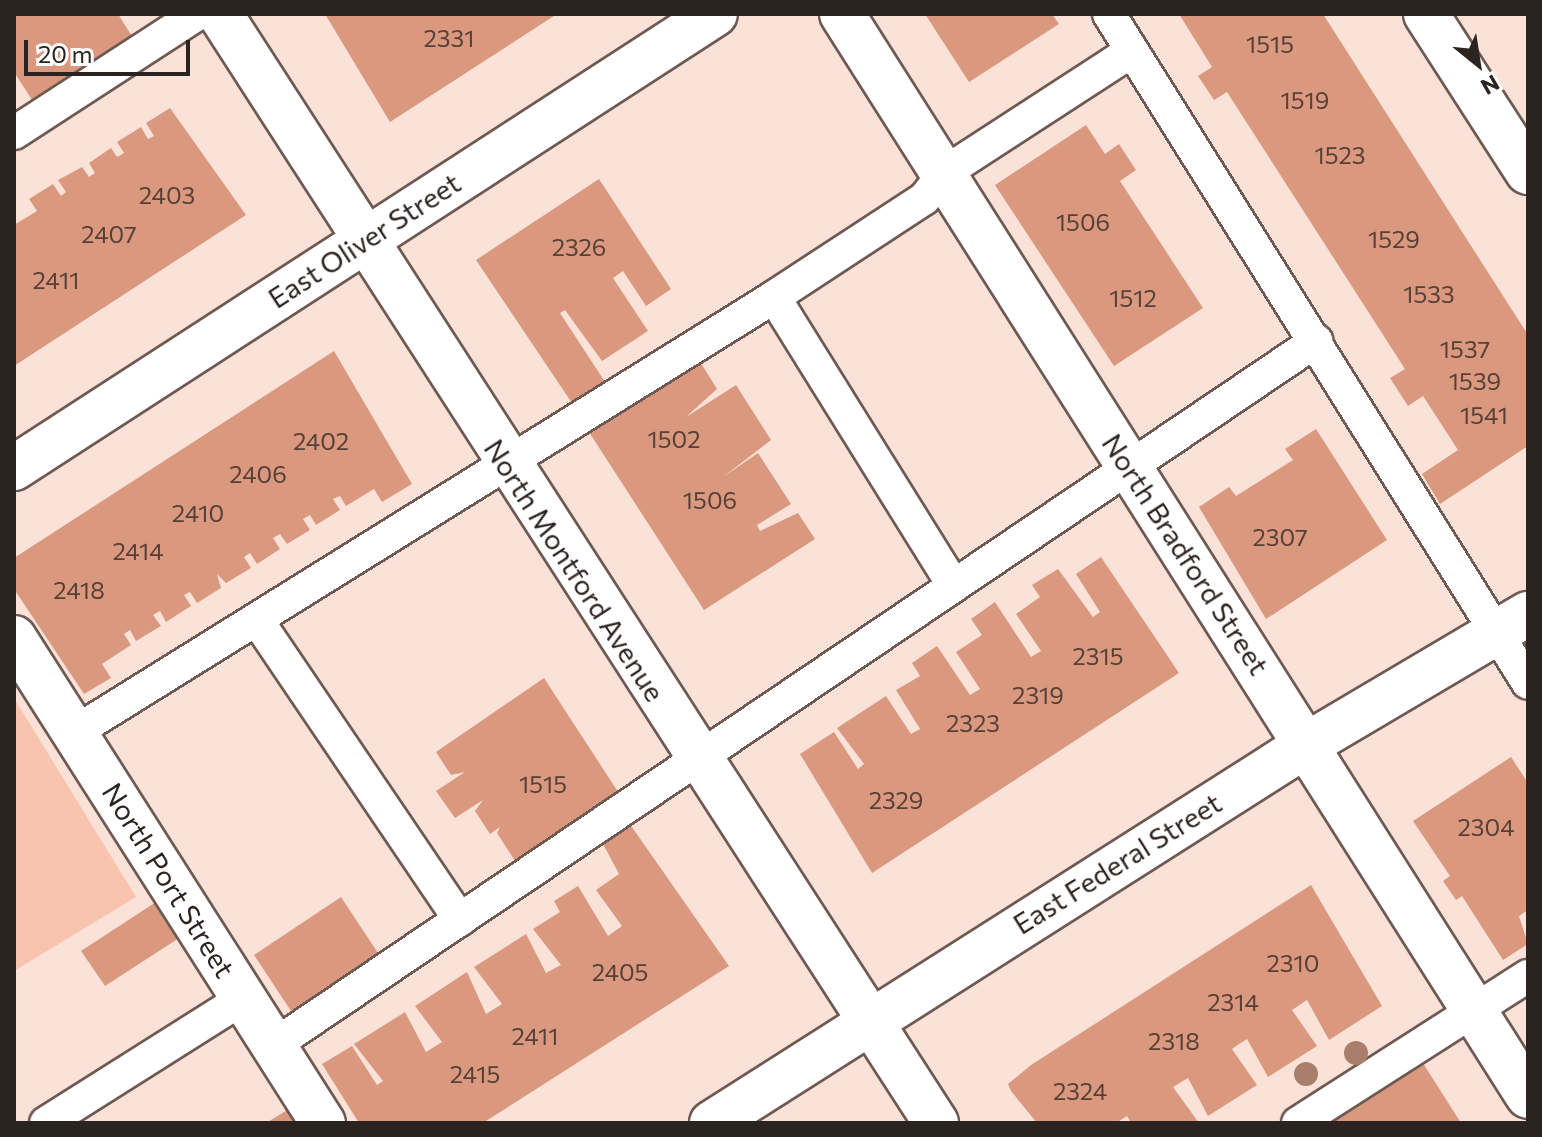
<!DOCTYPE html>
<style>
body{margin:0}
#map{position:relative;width:1542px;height:1137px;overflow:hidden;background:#fae2d8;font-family:Commissioner,sans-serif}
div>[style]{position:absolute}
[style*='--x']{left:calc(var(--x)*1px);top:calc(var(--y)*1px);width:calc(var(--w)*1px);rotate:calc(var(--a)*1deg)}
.green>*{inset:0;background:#f9c4ae}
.building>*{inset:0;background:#da997f}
.roads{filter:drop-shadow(2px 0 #6e5a52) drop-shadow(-2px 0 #6e5a52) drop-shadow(0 2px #6e5a52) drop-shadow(0 -2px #6e5a52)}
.service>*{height:32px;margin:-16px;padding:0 16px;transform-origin:16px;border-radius:16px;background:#fff}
.minor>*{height:44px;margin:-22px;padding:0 22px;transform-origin:22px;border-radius:22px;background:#fff}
.tertiary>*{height:44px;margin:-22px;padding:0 22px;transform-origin:22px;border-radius:22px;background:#fff}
.trees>*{width:24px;height:24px;margin:-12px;border-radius:50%;background:#a97e6b}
span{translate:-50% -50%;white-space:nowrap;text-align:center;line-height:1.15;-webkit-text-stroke:6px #fff;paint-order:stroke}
.number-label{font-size:24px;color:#574037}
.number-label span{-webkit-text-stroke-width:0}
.street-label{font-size:28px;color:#2b231f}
.frame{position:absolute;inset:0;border:16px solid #2b231f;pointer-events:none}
.north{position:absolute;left:1438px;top:24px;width:80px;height:80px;-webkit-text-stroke:6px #fff;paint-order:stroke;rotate:150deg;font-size:22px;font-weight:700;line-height:32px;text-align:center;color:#2b231f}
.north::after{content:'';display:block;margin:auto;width:28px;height:36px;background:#2b231f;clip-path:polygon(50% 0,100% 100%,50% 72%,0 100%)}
.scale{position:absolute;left:24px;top:40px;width:166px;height:36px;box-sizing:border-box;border:4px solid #2b231f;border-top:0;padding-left:10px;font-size:24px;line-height:28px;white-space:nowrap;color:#2b231f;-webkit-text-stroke:6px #fff;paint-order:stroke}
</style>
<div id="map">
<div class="green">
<i style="clip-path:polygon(14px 698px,136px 897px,14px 971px)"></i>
</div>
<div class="building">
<i style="clip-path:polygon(14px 14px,118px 14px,135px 41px,36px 106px,14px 72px)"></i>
<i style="clip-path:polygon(325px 14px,557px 14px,390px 122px)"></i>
<i style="clip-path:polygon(925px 14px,1052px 14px,1059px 24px,969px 82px)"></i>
<i style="clip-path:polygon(1179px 14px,1323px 14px,1528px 335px,1528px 446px,1440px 504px,1422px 474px,1458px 450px,1423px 396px,1408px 406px,1390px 378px,1405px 369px,1227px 92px,1214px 100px,1198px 76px,1212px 67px)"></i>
<i style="clip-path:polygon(170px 108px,246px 215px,14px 366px,14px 225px,37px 211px,29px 199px,53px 184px,61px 196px,66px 192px,58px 180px,82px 167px,89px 177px,95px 173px,89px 163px,111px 148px,117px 157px,124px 153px,117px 142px,141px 127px,148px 139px,154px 136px,146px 123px)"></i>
<i style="clip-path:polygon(1086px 125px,1105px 154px,1119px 144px,1136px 170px,1120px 181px,1203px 308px,1114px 366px,995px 185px)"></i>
<i style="clip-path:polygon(599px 179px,671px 289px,646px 306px,623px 271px,613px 278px,648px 331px,602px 361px,565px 310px,560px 313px,609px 388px,576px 409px,476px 260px)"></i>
<i style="clip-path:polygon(334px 351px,412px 484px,382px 502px,374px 489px,346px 506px,340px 496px,333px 499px,340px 510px,316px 525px,310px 515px,303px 519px,310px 530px,287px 544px,280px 534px,273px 538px,280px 549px,257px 564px,250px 553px,244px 557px,251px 568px,226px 583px,217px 574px,221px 588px,197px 603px,190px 592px,184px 595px,191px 606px,166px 622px,160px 611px,153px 615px,161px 626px,136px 641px,130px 630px,124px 634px,131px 645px,102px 664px,111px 678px,84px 694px,14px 589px,14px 558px)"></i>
<i style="clip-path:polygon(699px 360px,717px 389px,686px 417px,736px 385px,771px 440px,723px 477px,758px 453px,791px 504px,757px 525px,760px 531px,798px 513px,815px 539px,704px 610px,587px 429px)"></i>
<i style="clip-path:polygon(1316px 429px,1387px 540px,1266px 619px,1199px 507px,1229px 487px,1236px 496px,1293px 460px,1285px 449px)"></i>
<i style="clip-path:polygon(1101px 557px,1179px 673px,872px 873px,800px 754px,834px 732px,858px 769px,864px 764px,837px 728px,886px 696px,911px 734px,920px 729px,896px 690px,920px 676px,912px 663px,937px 646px,970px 695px,980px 689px,956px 652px,982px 635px,971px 619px,995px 602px,1031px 657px,1041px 651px,1016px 614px,1040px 597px,1032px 585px,1058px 569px,1093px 617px,1100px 612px,1076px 574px)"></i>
<i style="clip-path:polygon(544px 678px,624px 801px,517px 864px,497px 833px,500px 827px,490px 834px,475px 811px,483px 800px,455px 818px,436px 791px,465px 772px,451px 775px,436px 752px)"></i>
<i style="clip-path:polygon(1511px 757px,1528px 783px,1528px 910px,1519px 916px,1528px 944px,1503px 960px,1462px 896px,1456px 900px,1443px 881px,1450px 876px,1413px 821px)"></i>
<i style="clip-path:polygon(627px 820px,729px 966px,483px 1123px,359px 1123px,322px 1064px,352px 1046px,377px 1085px,383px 1081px,354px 1044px,405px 1012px,426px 1052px,442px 1042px,415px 1006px,467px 972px,486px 1014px,502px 1004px,474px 967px,526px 934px,546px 973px,561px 965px,533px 929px,560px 912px,554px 901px,578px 886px,608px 936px,622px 926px,596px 890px,619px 874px,600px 838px)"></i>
<i style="clip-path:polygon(1311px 885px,1382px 1006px,1329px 1040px,1307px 1000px,1292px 1010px,1317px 1046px,1268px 1077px,1247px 1039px,1239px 1044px,1232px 1049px,1257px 1085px,1208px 1116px,1188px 1078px,1173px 1087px,1199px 1123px,1131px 1123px,1127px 1116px,1116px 1123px,1037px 1123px,1011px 1091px,1008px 1084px,1031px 1065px)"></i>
<i style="clip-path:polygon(341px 897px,378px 953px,291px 1011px,254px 955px)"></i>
<i style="clip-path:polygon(156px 902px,179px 938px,105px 986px,81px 951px)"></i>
<i style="clip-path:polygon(1421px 1060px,1461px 1123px,1327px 1123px)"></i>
<i style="clip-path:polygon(289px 1109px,299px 1123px,266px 1123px)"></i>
</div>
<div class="roads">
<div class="service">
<i style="--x:1109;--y:14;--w:789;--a:57.94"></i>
<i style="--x:14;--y:133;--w:218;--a:-33"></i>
<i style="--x:774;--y:297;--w:340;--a:58.1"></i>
<i style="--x:257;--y:620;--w:362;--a:55.9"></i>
<i style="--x:75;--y:732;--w:823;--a:-31.89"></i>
<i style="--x:774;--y:297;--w:179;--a:-33.2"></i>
<i style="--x:924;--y:199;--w:33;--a:-52"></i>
<i style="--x:944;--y:173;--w:224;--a:-33"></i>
<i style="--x:274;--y:1045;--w:1258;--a:-34.04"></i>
<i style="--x:46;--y:1123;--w:234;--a:-32.3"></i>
<i style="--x:1298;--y:1123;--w:273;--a:-32.6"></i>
</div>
<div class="minor">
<i style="--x:220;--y:14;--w:1320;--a:57.15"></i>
<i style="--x:842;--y:14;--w:1281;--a:57.62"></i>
<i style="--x:14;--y:468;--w:835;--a:-32.93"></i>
<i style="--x:14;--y:638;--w:575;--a:57.5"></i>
</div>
<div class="tertiary">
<i style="--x:1426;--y:14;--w:188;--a:57.2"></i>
<i style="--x:712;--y:1123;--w:706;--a:-32.45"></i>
<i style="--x:1308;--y:744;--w:256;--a:-30.6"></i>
</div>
</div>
<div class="trees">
<i style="left:1356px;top:1053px"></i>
<i style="left:1306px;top:1074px"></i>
</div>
<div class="number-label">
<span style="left:449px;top:38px">2331</span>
<span style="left:1270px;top:44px">1515</span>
<span style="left:1305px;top:100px">1519</span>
<span style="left:1340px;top:155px">1523</span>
<span style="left:167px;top:195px">2403</span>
<span style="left:1083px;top:222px">1506</span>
<span style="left:109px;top:234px">2407</span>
<span style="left:1394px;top:239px">1529</span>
<span style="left:579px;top:247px">2326</span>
<span style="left:56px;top:280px">2411</span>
<span style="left:1429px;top:294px">1533</span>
<span style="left:1133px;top:298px">1512</span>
<span style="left:1465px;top:349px">1537</span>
<span style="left:1475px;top:381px">1539</span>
<span style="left:1484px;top:415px">1541</span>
<span style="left:674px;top:439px">1502</span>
<span style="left:321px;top:441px">2402</span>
<span style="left:258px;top:474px">2406</span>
<span style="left:710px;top:500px">1506</span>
<span style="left:198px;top:513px">2410</span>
<span style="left:1280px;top:537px">2307</span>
<span style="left:138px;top:551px">2414</span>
<span style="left:79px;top:590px">2418</span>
<span style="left:1098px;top:656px">2315</span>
<span style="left:1038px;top:695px">2319</span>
<span style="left:973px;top:723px">2323</span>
<span style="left:543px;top:784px">1515</span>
<span style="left:896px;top:800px">2329</span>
<span style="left:1486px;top:827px">2304</span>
<span style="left:1293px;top:963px">2310</span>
<span style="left:620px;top:972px">2405</span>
<span style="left:1233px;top:1002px">2314</span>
<span style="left:535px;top:1036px">2411</span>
<span style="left:1174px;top:1041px">2318</span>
<span style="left:475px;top:1074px">2415</span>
<span style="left:1080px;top:1091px">2324</span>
</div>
<div class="street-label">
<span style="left:364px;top:240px;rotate:-33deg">East Oliver Street</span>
<span style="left:1186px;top:554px;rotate:57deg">North Bradford Street</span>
<span style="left:575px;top:570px;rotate:57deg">North Montford Avenue</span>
<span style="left:1117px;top:863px;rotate:-32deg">East Federal Street</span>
<span style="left:169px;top:880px;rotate:58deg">North Port Street</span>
</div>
<div class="frame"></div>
<div class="north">N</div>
<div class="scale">20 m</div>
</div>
